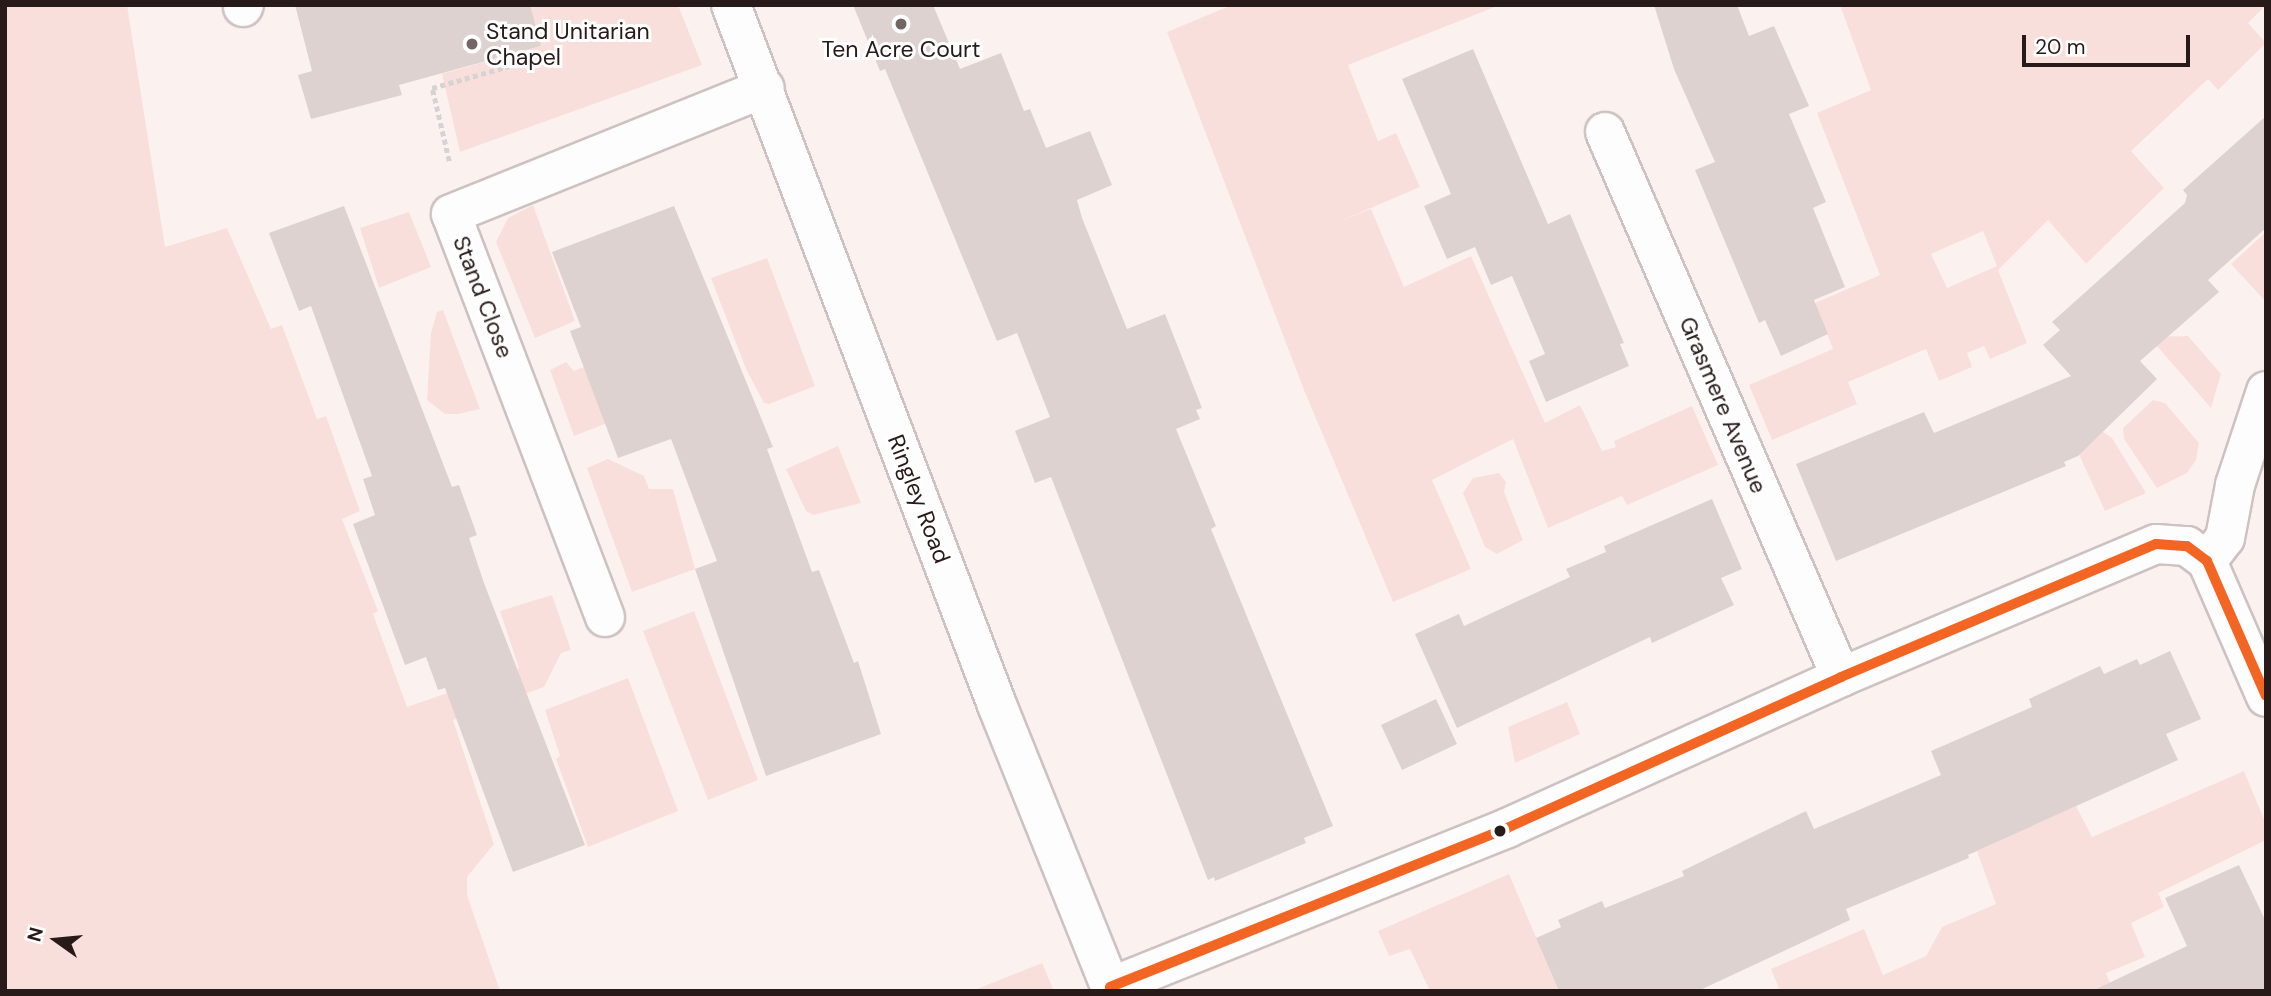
<!DOCTYPE html>
<style>
body{margin:0}
#map{position:relative;width:2271px;height:996px;overflow:hidden;background:#fbf2f0;font-family:"DM Sans",sans-serif}
div>[style]{position:absolute}
[style*='--x']{left:calc(var(--x)*1px);top:calc(var(--y)*1px);width:calc(var(--w)*1px);rotate:calc(var(--a)*1deg)}
.green>*{inset:0;background:#f8dfdb}
.building>*{inset:0;background:#ded2d0}
.path>*{height:4.5px;margin-top:-2.25px;transform-origin:0;background:repeating-linear-gradient(90deg,#d7d3d2 0 5px,transparent 0 8.5px)}
.roads{filter:drop-shadow(2px 0 #cdc2c1) drop-shadow(-2px 0 #cdc2c1) drop-shadow(0 2px #cdc2c1) drop-shadow(0 -2px #cdc2c1)}
.minor>*{height:38px;margin:-19px;padding:0 19px;transform-origin:19px;border-radius:19px;background:#fefdfd}
.major>*{height:38px;margin:-19px;padding:0 19px;transform-origin:19px;border-radius:19px;background:#fefdfd}
.bus-1>*{height:10px;margin:-5px;padding:0 5px;transform-origin:5px;border-radius:5px;background:#f26522}
.dots>*{width:19px;height:19px;translate:-50% -50%;box-sizing:border-box;border:4px solid #fff;border-radius:50%}
span{translate:-50% -50%;white-space:nowrap;text-align:center;line-height:1.15;-webkit-text-stroke:6px #fff;paint-order:stroke}
.poi-label{font-size:23px;color:#281a19}
.left{translate:0 -50%;text-align:left}
.street-label{font-size:23px;color:#281a19}
.frame{position:absolute;inset:0;border:7px solid #281a19;pointer-events:none}
.north{position:absolute;left:21px;top:905px;width:70px;height:70px;-webkit-text-stroke:5px #fff;paint-order:stroke;rotate:285deg;font-size:19px;font-weight:700;line-height:28px;text-align:center;color:#281a19}
.north::after{content:'';display:block;margin:auto;width:24px;height:32px;background:#281a19;clip-path:polygon(50% 0,100% 100%,50% 72%,0 100%)}
.scale{position:absolute;left:2022px;top:35px;width:168px;height:32px;box-sizing:border-box;border:4px solid #281a19;border-top:0;padding-left:9px;font-size:21px;line-height:24px;white-space:nowrap;color:#281a19;-webkit-text-stroke:5px #fff;paint-order:stroke}
</style>
<div id="map">
<div class="green">
<i style="clip-path:polygon(5px 5px,127px 5px,165px 247px,227px 228px,271px 329px,282px 325px,317px 419px,326px 416px,360px 511px,342px 519px,378px 611px,373px 614px,407px 707px,519px 668px,500px 611px,552px 595px,571px 650px,561px 653px,544px 687px,453px 720px,494px 844px,467px 877px,467px 895px,500px 991px,5px 991px)"></i>
<i style="clip-path:polygon(530px 5px,678px 5px,702px 65px,460px 152px,442px 74px,541px 46px)"></i>
<i style="clip-path:polygon(1232px 5px,1500px 5px,1348px 65px,1378px 141px,1396px 133px,1420px 187px,1338px 222px,1371px 209px,1404px 287px,1471px 256px,1545px 423px,1580px 405px,1602px 451px,1616px 447px,1614px 441px,1692px 406px,1718px 465px,1627px 505px,1622px 496px,1548px 528px,1513px 439px,1432px 480px,1471px 569px,1393px 602px,1304px 390px,1167px 32px)"></i>
<i style="clip-path:polygon(evenodd,1840px 5px,2266px 5px,2248px 23px,2266px 43px,2218px 90px,2208px 79px,2131px 151px,2164px 188px,2086px 264px,2048px 220px,1998px 270px,2027px 343px,1990px 359px,1984px 346px,1967px 353px,1972px 367px,1939px 381px,1926px 349px,1848px 382px,1857px 404px,1772px 440px,1749px 385px,1833px 349px,1815px 303px,1880px 275px,1817px 113px,1871px 90px,1840px 5px,1983px 231px,1997px 266px,1947px 288px,1931px 254px,1983px 231px)"></i>
<i style="clip-path:polygon(533px 205px,575px 321px,535px 338px,496px 242px,508px 218px)"></i>
<i style="clip-path:polygon(409px 212px,431px 267px,379px 288px,360px 228px)"></i>
<i style="clip-path:polygon(2266px 232px,2266px 302px,2231px 264px)"></i>
<i style="clip-path:polygon(767px 258px,815px 386px,769px 404px,764px 403px,746px 369px,711px 278px)"></i>
<i style="clip-path:polygon(443px 310px,480px 409px,458px 414px,445px 414px,427px 400px,431px 333px,437px 312px)"></i>
<i style="clip-path:polygon(2188px 336px,2221px 374px,2211px 408px,2149px 337px)"></i>
<i style="clip-path:polygon(630px 348px,653px 405px,574px 436px,550px 370px,566px 362px,574px 371px)"></i>
<i style="clip-path:polygon(2153px 400px,2165px 403px,2199px 443px,2196px 460px,2187px 473px,2157px 488px,2124px 439px,2123px 428px)"></i>
<i style="clip-path:polygon(2064px 422px,2102px 431px,2112px 438px,2146px 493px,2105px 511px)"></i>
<i style="clip-path:polygon(838px 446px,861px 503px,813px 515px,806px 511px,786px 469px)"></i>
<i style="clip-path:polygon(608px 459px,644px 476px,649px 489px,673px 489px,695px 569px,632px 592px,587px 468px)"></i>
<i style="clip-path:polygon(1499px 473px,1506px 482px,1504px 492px,1523px 540px,1497px 554px,1485px 547px,1463px 493px,1473px 478px)"></i>
<i style="clip-path:polygon(694px 611px,758px 780px,708px 800px,643px 631px)"></i>
<i style="clip-path:polygon(628px 678px,678px 811px,588px 847px,556px 759px,560px 756px,545px 710px)"></i>
<i style="clip-path:polygon(1567px 702px,1580px 734px,1515px 763px,1508px 727px)"></i>
<i style="clip-path:polygon(2244px 771px,2266px 824px,2266px 840px,2158px 893px,2164px 907px,2131px 923px,2145px 957px,2106px 973px,2113px 991px,1780px 991px,1771px 969px,1864px 929px,1883px 975px,1926px 956px,1942px 927px,1996px 904px,1977px 851px,2076px 806px,2092px 837px)"></i>
<i style="clip-path:polygon(1509px 874px,1559px 991px,1430px 991px,1410px 949px,1389px 956px,1378px 931px)"></i>
<i style="clip-path:polygon(1042px 963px,1054px 991px,972px 991px)"></i>
</div>
<div class="building">
<i style="clip-path:polygon(295px 5px,530px 5px,541px 46px,399px 85px,402px 95px,311px 119px,298px 75px,312px 71px)"></i>
<i style="clip-path:polygon(853px 5px,933px 5px,960px 69px,1001px 53px,1024px 111px,1030px 109px,1046px 148px,1090px 131px,1112px 185px,1077px 200px,1082px 218px,1127px 329px,1165px 314px,1202px 408px,1196px 410px,1200px 419px,1176px 429px,1216px 526px,1211px 529px,1333px 826px,1304px 838px,1306px 843px,1215px 881px,1214px 877px,1208px 880px,1051px 477px,1035px 483px,1015px 431px,1050px 417px,1017px 333px,997px 341px,885px 69px,880px 71px)"></i>
<i style="clip-path:polygon(1654px 5px,1737px 5px,1749px 36px,1774px 26px,1809px 106px,1789px 114px,1826px 202px,1813px 208px,1845px 287px,1814px 300px,1828px 334px,1781px 356px,1765px 320px,1759px 323px,1695px 170px,1715px 162px,1674px 69px)"></i>
<i style="clip-path:polygon(1473px 49px,1548px 224px,1570px 214px,1624px 343px,1620px 344px,1629px 366px,1546px 402px,1529px 361px,1545px 354px,1512px 276px,1491px 285px,1475px 247px,1447px 259px,1424px 206px,1451px 194px,1402px 79px)"></i>
<i style="clip-path:polygon(2266px 116px,2266px 228px,2208px 280px,2219px 292px,2140px 361px,2157px 379px,2078px 456px,2064px 462px,2066px 466px,1836px 561px,1796px 464px,1924px 412px,1934px 433px,2071px 376px,2043px 345px,2060px 330px,2052px 322px,2185px 203px,2187px 195px,2183px 190px)"></i>
<i style="clip-path:polygon(344px 206px,452px 487px,459px 485px,477px 535px,469px 538px,484px 583px,585px 845px,513px 872px,445px 688px,438px 690px,426px 657px,405px 665px,353px 524px,375px 515px,363px 479px,372px 476px,311px 306px,299px 311px,269px 233px)"></i>
<i style="clip-path:polygon(674px 206px,773px 447px,767px 449px,812px 572px,819px 570px,854px 663px,858px 661px,881px 734px,766px 776px,695px 569px,717px 561px,671px 439px,618px 458px,570px 331px,581px 327px,552px 252px)"></i>
<i style="clip-path:polygon(1712px 499px,1742px 569px,1721px 578px,1734px 605px,1652px 643px,1650px 637px,1457px 728px,1415px 634px,1459px 614px,1464px 626px,1570px 577px,1566px 569px,1606px 552px,1604px 546px)"></i>
<i style="clip-path:polygon(2170px 651px,2201px 719px,2166px 734px,2178px 760px,1968px 855px,1969px 858px,1846px 909px,1850px 920px,1698px 991px,1559px 991px,1536px 938px,1561px 927px,1558px 920px,1602px 901px,1605px 908px,1684px 876px,1682px 871px,1806px 811px,1814px 829px,1941px 775px,1931px 751px,2032px 707px,2029px 699px,2100px 666px,2104px 674px,2137px 659px,2140px 665px)"></i>
<i style="clip-path:polygon(1436px 699px,1457px 744px,1402px 770px,1381px 725px)"></i>
<i style="clip-path:polygon(2239px 865px,2266px 922px,2266px 991px,2092px 991px,2187px 946px,2165px 898px)"></i>
</div>
<div class="path">
<i style="--x:449;--y:161;--w:75;--a:-103.1"></i>
<i style="--x:432;--y:88;--w:80;--a:-15.9"></i>
</div>
<div class="roads">
<div class="minor">
<i style="--x:243;--y:7;--w:2;--a:-63"></i>
<i style="--x:1605;--y:132;--w:594;--a:66.59"></i>
<i style="--x:2207;--y:561;--w:29;--a:-52"></i>
<i style="--x:2225;--y:538;--w:54;--a:-79.3"></i>
<i style="--x:2235;--y:485;--w:99;--a:-71.7"></i>
<i style="--x:605;--y:617;--w:431;--a:-110.9"></i>
<i style="--x:451;--y:214;--w:338;--a:-21.9"></i>
<i style="--x:1110;--y:987;--w:428;--a:-21.8"></i>
<i style="--x:1507;--y:828;--w:367;--a:-24.3"></i>
<i style="--x:1841;--y:677;--w:342;--a:-22.9"></i>
<i style="--x:2156;--y:544;--w:31;--a:4"></i>
<i style="--x:2187;--y:546;--w:25;--a:37"></i>
<i style="--x:2207;--y:561;--w:148;--a:66.5"></i>
</div>
<div class="major">
<i style="--x:731;--y:5;--w:749;--a:69.19"></i>
<i style="--x:997;--y:705;--w:308;--a:68.1"></i>
</div>
</div>
<div class="bus-1">
<i style="--x:1112;--y:991;--w:4;--a:-117"></i>
<i style="--x:1110;--y:987;--w:428;--a:-21.8"></i>
<i style="--x:1507;--y:828;--w:367;--a:-24.3"></i>
<i style="--x:1841;--y:677;--w:342;--a:-22.9"></i>
<i style="--x:2156;--y:544;--w:31;--a:4"></i>
<i style="--x:2187;--y:546;--w:25;--a:37"></i>
<i style="--x:2207;--y:561;--w:147;--a:66.4"></i>
</div>
<div class="dots">
<i style="left:901px;top:24px;background:#726664"></i>
<i style="left:472px;top:44px;background:#726664"></i>
<i style="left:1500px;top:831px;background:#281a19"></i>
</div>
<div class="poi-label">
<span class="left" style="left:486px;top:44px">Stand Unitarian<br>Chapel</span>
<span style="left:901px;top:49px">Ten Acre Court</span>
</div>
<div class="street-label">
<span style="left:483px;top:297px;rotate:69deg">Stand Close</span>
<span style="left:1723px;top:405px;rotate:67deg">Grasmere Avenue</span>
<span style="left:919px;top:499px;rotate:69deg">Ringley Road</span>
</div>
<div class="frame"></div>
<div class="north">N</div>
<div class="scale">20 m</div>
</div>
